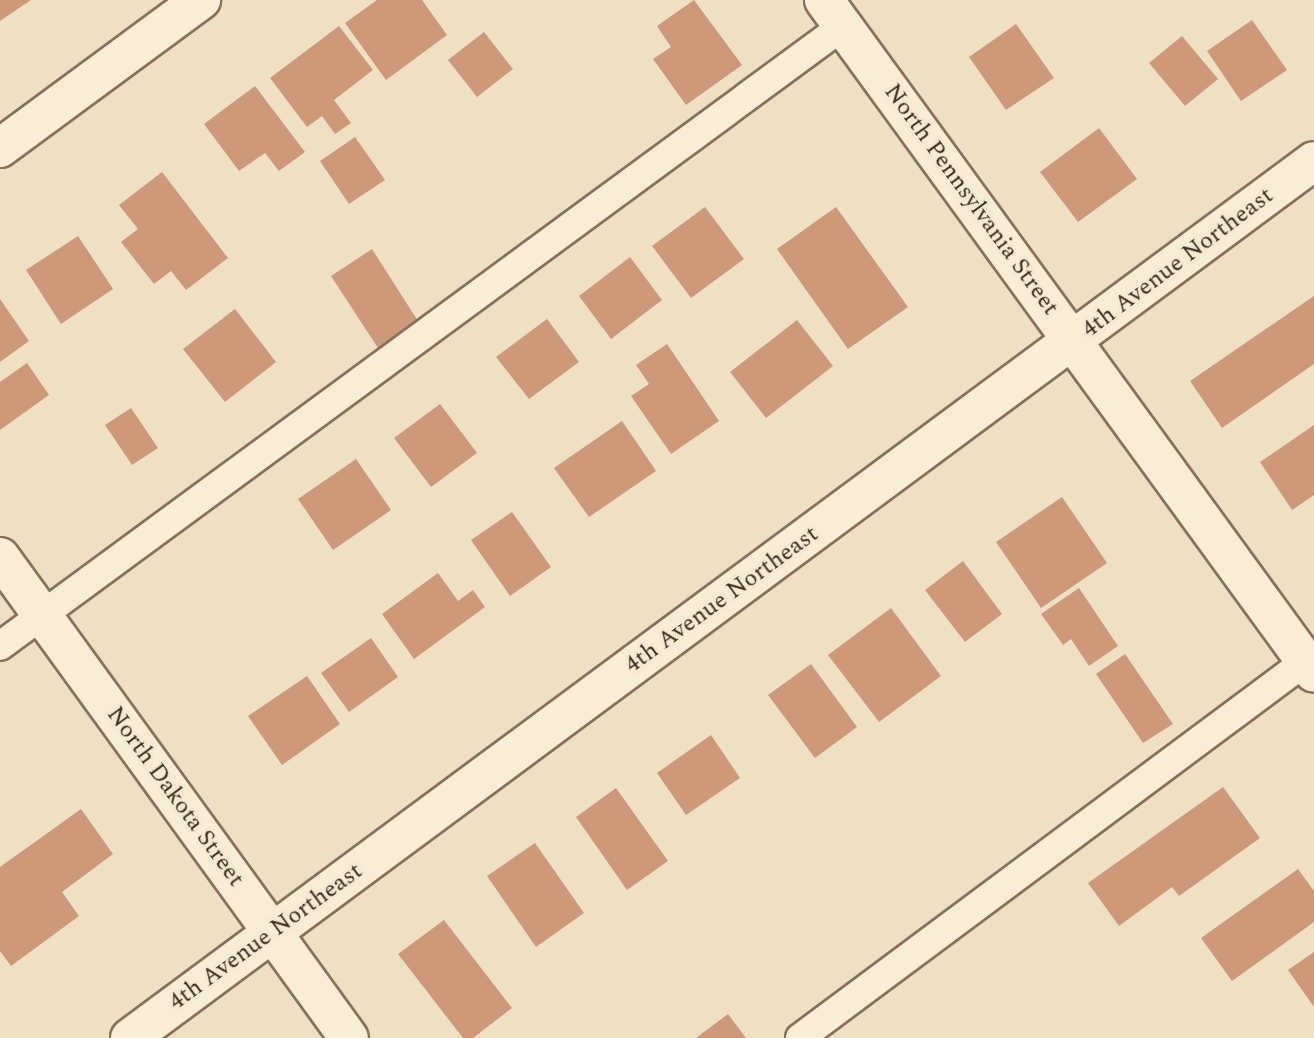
<!DOCTYPE html>
<style>
body{margin:0}
#map{position:relative;width:1314px;height:1038px;overflow:hidden;background:#eee0c3;font-family:Spectral,serif}
div>[style]{position:absolute}
[style*='--x']{left:calc(var(--x)*1px);top:calc(var(--y)*1px);width:calc(var(--w)*1px);rotate:calc(var(--a)*1deg)}
.building>*{inset:0;background:#cd9979}
.roads{filter:drop-shadow(2px 0 #89715a) drop-shadow(-2px 0 #89715a) drop-shadow(0 2px #89715a) drop-shadow(0 -2px #89715a)}
.service>*{height:28px;margin:-14px;padding:0 14px;transform-origin:14px;border-radius:14px;background:#f9edd7}
.minor>*{height:38px;margin:-19px;padding:0 19px;transform-origin:19px;border-radius:19px;background:#f9edd7}
.tertiary>*{height:38px;margin:-19px;padding:0 19px;transform-origin:19px;border-radius:19px;background:#f9edd7}
span{translate:-50% -50%;white-space:nowrap;text-align:center;line-height:1.15;-webkit-text-stroke:7px #f6ead3;paint-order:stroke}
.street-label{font-size:24px;color:#392a1e}
</style>
<div id="map">
<div class="building">
<i style="clip-path:polygon(0 0,31px 0,0 21px)"></i>
<i style="clip-path:polygon(377px 0,422px 0,447px 35px,386px 80px,345px 23px)"></i>
<i style="clip-path:polygon(694px 0,742px 65px,686px 105px,653px 59px,671px 47px,657px 26px)"></i>
<i style="clip-path:polygon(1252px 20px,1287px 70px,1241px 101px,1207px 51px)"></i>
<i style="clip-path:polygon(1016px 24px,1054px 78px,1006px 110px,969px 57px)"></i>
<i style="clip-path:polygon(339px 26px,373px 70px,334px 100px,351px 123px,335px 134px,322px 116px,307px 127px,270px 78px)"></i>
<i style="clip-path:polygon(484px 32px,513px 69px,477px 97px,448px 60px)"></i>
<i style="clip-path:polygon(1182px 36px,1218px 79px,1185px 106px,1149px 63px)"></i>
<i style="clip-path:polygon(255px 86px,305px 152px,279px 171px,265px 153px,239px 171px,204px 124px)"></i>
<i style="clip-path:polygon(1099px 128px,1137px 179px,1078px 222px,1040px 172px)"></i>
<i style="clip-path:polygon(355px 137px,385px 180px,349px 204px,320px 161px)"></i>
<i style="clip-path:polygon(162px 172px,228px 258px,186px 290px,171px 271px,154px 284px,121px 242px,138px 229px,119px 205px)"></i>
<i style="clip-path:polygon(705px 207px,744px 259px,691px 298px,652px 246px)"></i>
<i style="clip-path:polygon(836px 207px,908px 307px,848px 349px,777px 249px)"></i>
<i style="clip-path:polygon(78px 236px,113px 289px,61px 324px,26px 270px)"></i>
<i style="clip-path:polygon(372px 249px,418px 321px,378px 348px,331px 276px)"></i>
<i style="clip-path:polygon(630px 257px,662px 300px,611px 339px,579px 296px)"></i>
<i style="clip-path:polygon(1314px 296px,1314px 364px,1222px 428px,1190px 381px)"></i>
<i style="clip-path:polygon(0 299px,29px 341px,0 362px)"></i>
<i style="clip-path:polygon(235px 309px,276px 362px,225px 402px,183px 349px)"></i>
<i style="clip-path:polygon(547px 319px,579px 362px,529px 399px,496px 357px)"></i>
<i style="clip-path:polygon(797px 320px,833px 366px,766px 418px,730px 372px)"></i>
<i style="clip-path:polygon(667px 344px,719px 421px,671px 454px,631px 396px,649px 384px,636px 365px)"></i>
<i style="clip-path:polygon(27px 363px,49px 395px,0 430px,0 382px)"></i>
<i style="clip-path:polygon(440px 404px,477px 453px,431px 487px,394px 438px)"></i>
<i style="clip-path:polygon(131px 408px,158px 448px,132px 465px,105px 425px)"></i>
<i style="clip-path:polygon(622px 421px,656px 471px,589px 517px,554px 468px)"></i>
<i style="clip-path:polygon(1314px 425px,1314px 495px,1292px 510px,1260px 462px)"></i>
<i style="clip-path:polygon(356px 459px,391px 510px,333px 550px,298px 499px)"></i>
<i style="clip-path:polygon(1062px 497px,1107px 563px,1041px 608px,996px 542px)"></i>
<i style="clip-path:polygon(512px 512px,551px 567px,510px 596px,471px 540px)"></i>
<i style="clip-path:polygon(963px 561px,1002px 614px,965px 642px,925px 590px)"></i>
<i style="clip-path:polygon(438px 573px,458px 601px,473px 590px,485px 607px,414px 659px,382px 614px)"></i>
<i style="clip-path:polygon(1079px 588px,1118px 646px,1089px 666px,1071px 639px,1063px 645px,1041px 614px)"></i>
<i style="clip-path:polygon(891px 608px,941px 676px,879px 722px,828px 655px)"></i>
<i style="clip-path:polygon(371px 638px,398px 677px,349px 712px,321px 673px)"></i>
<i style="clip-path:polygon(1125px 654px,1173px 724px,1143px 743px,1096px 674px)"></i>
<i style="clip-path:polygon(811px 664px,857px 727px,815px 758px,768px 695px)"></i>
<i style="clip-path:polygon(307px 676px,340px 724px,282px 765px,248px 716px)"></i>
<i style="clip-path:polygon(711px 735px,740px 778px,686px 815px,657px 773px)"></i>
<i style="clip-path:polygon(1223px 787px,1260px 838px,1179px 896px,1172px 887px,1119px 926px,1088px 883px)"></i>
<i style="clip-path:polygon(616px 788px,668px 861px,627px 890px,576px 817px)"></i>
<i style="clip-path:polygon(81px 809px,113px 854px,62px 892px,79px 916px,11px 966px,0 951px,0 867px)"></i>
<i style="clip-path:polygon(535px 843px,584px 913px,536px 947px,487px 876px)"></i>
<i style="clip-path:polygon(1298px 869px,1314px 891px,1314px 922px,1232px 981px,1201px 938px)"></i>
<i style="clip-path:polygon(444px 920px,512px 1008px,473px 1038px,463px 1038px,398px 954px)"></i>
<i style="clip-path:polygon(1314px 952px,1314px 1007px,1288px 970px)"></i>
<i style="clip-path:polygon(728px 1014px,746px 1038px,696px 1038px)"></i>
</div>
<div class="roads">
<div class="service">
<i style="--x:0;--y:646;--w:1046;--a:-36.33"></i>
<i style="--x:800;--y:1038;--w:631;--a:-36.69"></i>
</div>
<div class="minor">
<i style="--x:824;--y:0;--w:832;--a:53.94"></i>
<i style="--x:0;--y:148;--w:250;--a:-36.4"></i>
<i style="--x:130;--y:1038;--w:1473;--a:-36.53"></i>
</div>
<div class="tertiary">
<i style="--x:0;--y:557;--w:594;--a:54.04"></i>
</div>
</div>
<div class="street-label">
<span style="left:971px;top:200px;rotate:54deg">North Pennsylvania Street</span>
<span style="left:1178px;top:263px;rotate:-37deg">4th Avenue Northeast</span>
<span style="left:722px;top:600px;rotate:-36deg">4th Avenue Northeast</span>
<span style="left:175px;top:797px;rotate:54deg">North Dakota Street</span>
<span style="left:266px;top:937px;rotate:-36deg">4th Avenue Northeast</span>
</div>
</div>
